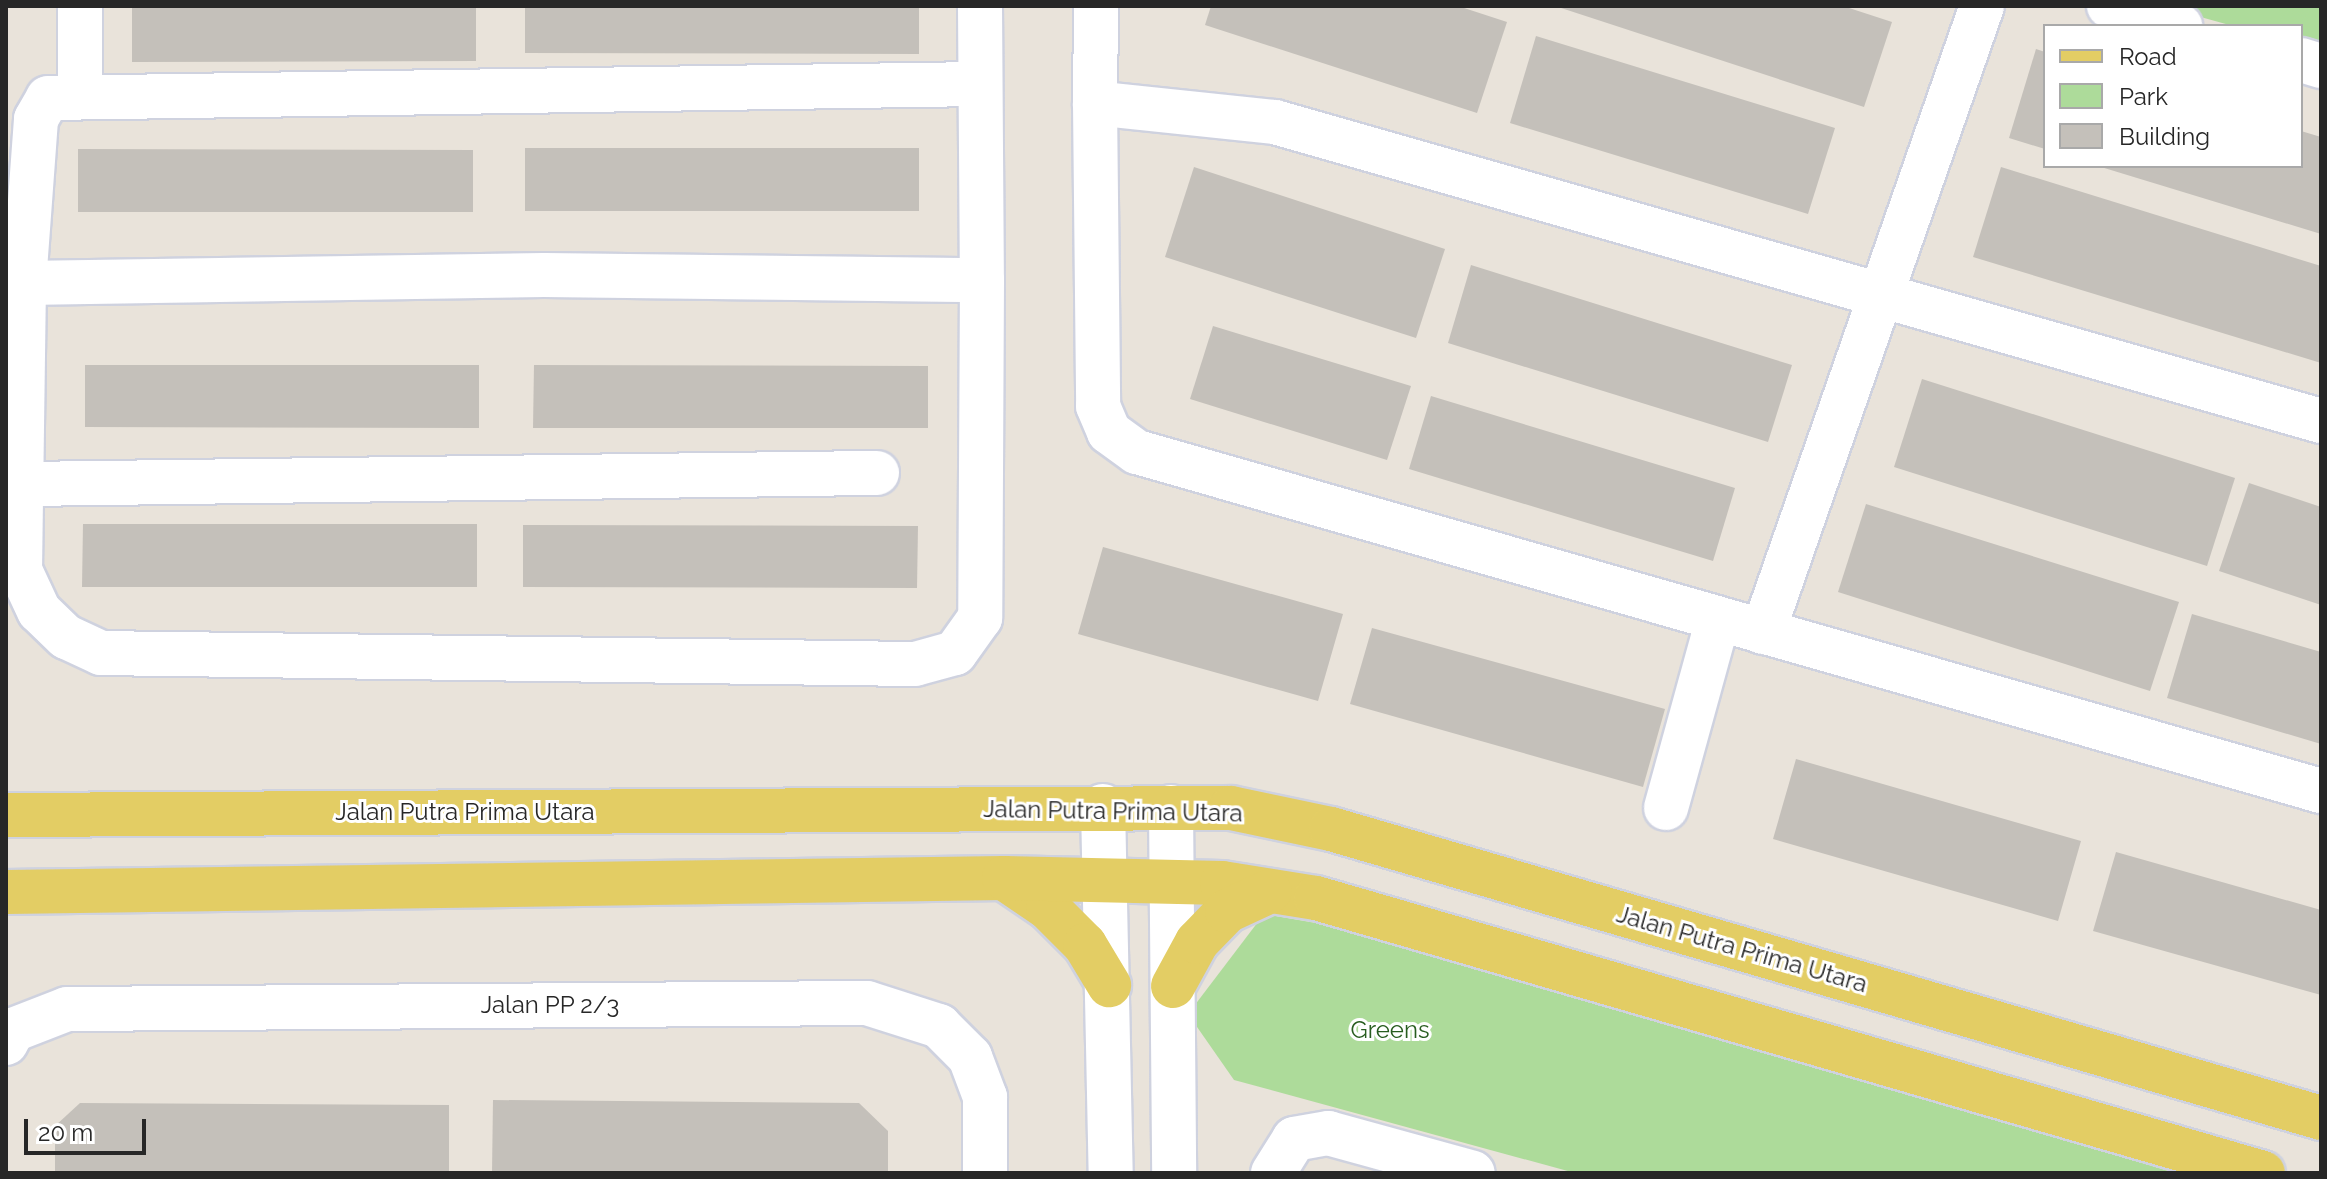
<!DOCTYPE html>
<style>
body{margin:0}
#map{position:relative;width:2327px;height:1179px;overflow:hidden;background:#e9e3da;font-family:Raleway,sans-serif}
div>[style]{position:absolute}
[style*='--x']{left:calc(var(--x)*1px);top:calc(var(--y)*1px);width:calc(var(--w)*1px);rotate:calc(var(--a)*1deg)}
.green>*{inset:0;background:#addb9a}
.building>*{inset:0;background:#c4c0ba}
.roads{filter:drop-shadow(2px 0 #cfd2df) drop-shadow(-2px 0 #cfd2df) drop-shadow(0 2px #cfd2df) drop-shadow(0 -2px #cfd2df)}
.minor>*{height:44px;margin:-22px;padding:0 22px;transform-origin:22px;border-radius:22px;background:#fff}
.major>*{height:44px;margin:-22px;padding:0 22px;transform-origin:22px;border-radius:22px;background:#e3cd64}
span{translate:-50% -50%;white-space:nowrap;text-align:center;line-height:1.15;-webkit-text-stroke:6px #fff;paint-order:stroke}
.street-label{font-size:24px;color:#272727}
.park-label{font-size:24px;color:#285d1f}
.frame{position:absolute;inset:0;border:8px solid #272727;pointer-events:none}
.legend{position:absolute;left:2043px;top:24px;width:260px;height:144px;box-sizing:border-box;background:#fff;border:2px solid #a9a9a9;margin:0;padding:10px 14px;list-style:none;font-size:24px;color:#272727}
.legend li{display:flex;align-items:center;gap:16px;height:40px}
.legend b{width:40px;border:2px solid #a9a9a9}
.scale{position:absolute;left:24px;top:1119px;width:122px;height:36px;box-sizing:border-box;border:4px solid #272727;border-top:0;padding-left:10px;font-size:24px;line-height:28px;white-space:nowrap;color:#272727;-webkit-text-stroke:6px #fff;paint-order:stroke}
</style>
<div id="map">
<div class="green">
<i style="clip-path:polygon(2161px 6px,2321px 6px,2321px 51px,2301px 45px,2301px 26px,2233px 26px)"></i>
<i style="clip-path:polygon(1264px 914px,1378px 934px,2175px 1173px,1575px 1173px,1234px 1080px,1188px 1014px)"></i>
</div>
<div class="building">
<i style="clip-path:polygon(132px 6px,476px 6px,476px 61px,132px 62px)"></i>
<i style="clip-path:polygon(525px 6px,919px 6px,919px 54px,525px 53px)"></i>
<i style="clip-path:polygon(1211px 6px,1458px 6px,1507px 22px,1477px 113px,1205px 25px)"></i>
<i style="clip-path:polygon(1555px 6px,1843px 6px,1892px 22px,1864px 107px)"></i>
<i style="clip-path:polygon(1536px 36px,1835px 128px,1808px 214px,1510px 123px)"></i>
<i style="clip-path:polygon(2036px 49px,2045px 52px,2045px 149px,2009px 138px)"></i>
<i style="clip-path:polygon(2301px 131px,2321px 137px,2321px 234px,2101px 167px,2301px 166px)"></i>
<i style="clip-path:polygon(525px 148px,919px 148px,919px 211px,525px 211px)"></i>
<i style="clip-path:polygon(78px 149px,473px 150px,473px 212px,78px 212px)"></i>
<i style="clip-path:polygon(1194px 167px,1445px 249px,1416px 338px,1165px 257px)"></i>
<i style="clip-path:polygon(2001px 167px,2321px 266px,2321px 363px,1973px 257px)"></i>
<i style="clip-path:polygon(1471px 265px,1792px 365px,1768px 442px,1448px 343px)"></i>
<i style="clip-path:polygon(1213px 326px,1411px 386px,1387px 460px,1190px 399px)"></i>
<i style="clip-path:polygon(85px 365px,479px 365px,479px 428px,85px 427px)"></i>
<i style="clip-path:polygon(534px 365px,928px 366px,928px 428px,533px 428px)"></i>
<i style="clip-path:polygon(1922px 379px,2235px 478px,2207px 566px,1894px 467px)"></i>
<i style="clip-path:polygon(1431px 396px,1735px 488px,1713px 561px,1409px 469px)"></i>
<i style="clip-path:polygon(2249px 483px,2321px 507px,2321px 605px,2219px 571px)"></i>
<i style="clip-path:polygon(1866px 504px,2179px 602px,2150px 691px,1838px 592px)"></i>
<i style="clip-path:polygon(83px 524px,477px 524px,477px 587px,82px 587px)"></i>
<i style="clip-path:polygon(523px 525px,918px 526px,917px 588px,523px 587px)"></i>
<i style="clip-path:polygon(1103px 547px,1343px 614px,1318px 701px,1078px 634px)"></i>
<i style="clip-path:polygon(2192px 614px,2321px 652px,2321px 744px,2167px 698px)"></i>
<i style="clip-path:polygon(1372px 628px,1665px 709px,1643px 787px,1350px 704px)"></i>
<i style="clip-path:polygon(1796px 759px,2081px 841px,2058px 921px,1773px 839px)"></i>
<i style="clip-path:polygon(2116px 852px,2321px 910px,2321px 995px,2093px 931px)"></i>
<i style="clip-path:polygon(493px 1100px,859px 1103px,888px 1131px,888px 1173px,492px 1173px)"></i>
<i style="clip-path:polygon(80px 1103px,449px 1105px,449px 1173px,55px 1173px,55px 1126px)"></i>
</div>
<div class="roads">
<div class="minor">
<i style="--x:980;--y:6;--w:274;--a:89.6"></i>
<i style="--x:982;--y:280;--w:338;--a:90.3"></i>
<i style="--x:980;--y:618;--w:43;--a:125.5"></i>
<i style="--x:955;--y:653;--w:41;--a:164.6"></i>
<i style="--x:915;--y:664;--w:814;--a:-179.23"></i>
<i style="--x:101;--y:653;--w:38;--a:-155"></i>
<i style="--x:66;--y:637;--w:37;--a:-136"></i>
<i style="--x:39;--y:611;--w:45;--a:-114.9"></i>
<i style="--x:20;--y:570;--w:287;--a:-89.2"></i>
<i style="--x:24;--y:283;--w:520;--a:-0.88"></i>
<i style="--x:544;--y:275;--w:438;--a:0.7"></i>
<i style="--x:2109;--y:6;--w:74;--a:15.7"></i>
<i style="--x:2301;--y:60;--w:21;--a:17"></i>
<i style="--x:80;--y:97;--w:91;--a:-90"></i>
<i style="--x:1095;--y:103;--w:97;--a:-89.4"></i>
<i style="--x:24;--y:283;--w:164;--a:-85.8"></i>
<i style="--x:36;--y:119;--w:24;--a:-60"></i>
<i style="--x:48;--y:98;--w:932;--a:-0.86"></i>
<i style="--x:2321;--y:421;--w:1088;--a:-164.05"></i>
<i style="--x:1275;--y:122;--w:181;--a:-174"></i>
<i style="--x:1095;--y:103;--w:303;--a:89.4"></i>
<i style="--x:1098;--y:406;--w:28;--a:67"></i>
<i style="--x:1109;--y:432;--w:34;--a:36"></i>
<i style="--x:1137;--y:452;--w:1232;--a:15.98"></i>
<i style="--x:22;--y:484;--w:855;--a:-0.74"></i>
<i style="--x:1763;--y:632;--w:663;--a:-70.72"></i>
<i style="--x:1103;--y:806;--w:367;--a:88.8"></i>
<i style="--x:1171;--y:807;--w:366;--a:89.5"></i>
<i style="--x:1666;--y:808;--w:196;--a:-74.6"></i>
<i style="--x:6;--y:1043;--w:15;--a:-62"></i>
<i style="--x:13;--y:1030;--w:58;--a:-21.3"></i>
<i style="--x:67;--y:1009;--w:800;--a:-0.43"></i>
<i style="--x:867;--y:1003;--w:76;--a:17.7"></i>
<i style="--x:939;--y:1026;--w:44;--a:45"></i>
<i style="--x:970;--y:1057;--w:43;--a:69.4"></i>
<i style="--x:985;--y:1097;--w:76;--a:90"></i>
<i style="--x:1273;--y:1173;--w:40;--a:-58"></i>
<i style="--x:1294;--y:1139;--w:35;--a:-10"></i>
<i style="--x:1328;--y:1133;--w:150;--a:15.4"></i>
</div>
<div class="major">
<i style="--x:6;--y:815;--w:1225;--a:-0.33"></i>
<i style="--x:1231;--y:808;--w:102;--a:11.9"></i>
<i style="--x:1331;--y:829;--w:1031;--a:16.27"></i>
<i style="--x:1004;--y:878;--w:53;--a:34.3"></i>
<i style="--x:1048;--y:908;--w:52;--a:45"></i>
<i style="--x:1085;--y:945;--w:47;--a:59"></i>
<i style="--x:6;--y:892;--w:998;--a:-0.8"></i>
<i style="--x:1004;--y:878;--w:218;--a:1.3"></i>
<i style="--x:1222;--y:883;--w:95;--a:9.1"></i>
<i style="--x:1316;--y:898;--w:986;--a:16.19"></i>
<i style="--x:1173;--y:986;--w:50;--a:-61.4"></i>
<i style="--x:1197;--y:942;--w:43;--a:-45.9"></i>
<i style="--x:1227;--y:911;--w:47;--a:-24.9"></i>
</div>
</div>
<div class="street-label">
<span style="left:1113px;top:811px;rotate:1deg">Jalan Putra Prima Utara</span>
<span style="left:465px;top:812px">Jalan Putra Prima Utara</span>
<span style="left:1742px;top:949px;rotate:16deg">Jalan Putra Prima Utara</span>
<span style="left:550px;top:1005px">Jalan PP 2/3</span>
</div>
<div class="park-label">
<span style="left:1390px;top:1030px">Greens</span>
</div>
<div class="frame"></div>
<ul class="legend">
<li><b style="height:10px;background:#e3cd64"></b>Road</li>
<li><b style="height:22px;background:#addb9a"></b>Park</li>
<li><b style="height:22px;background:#c4c0ba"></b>Building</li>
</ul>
<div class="scale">20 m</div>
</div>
